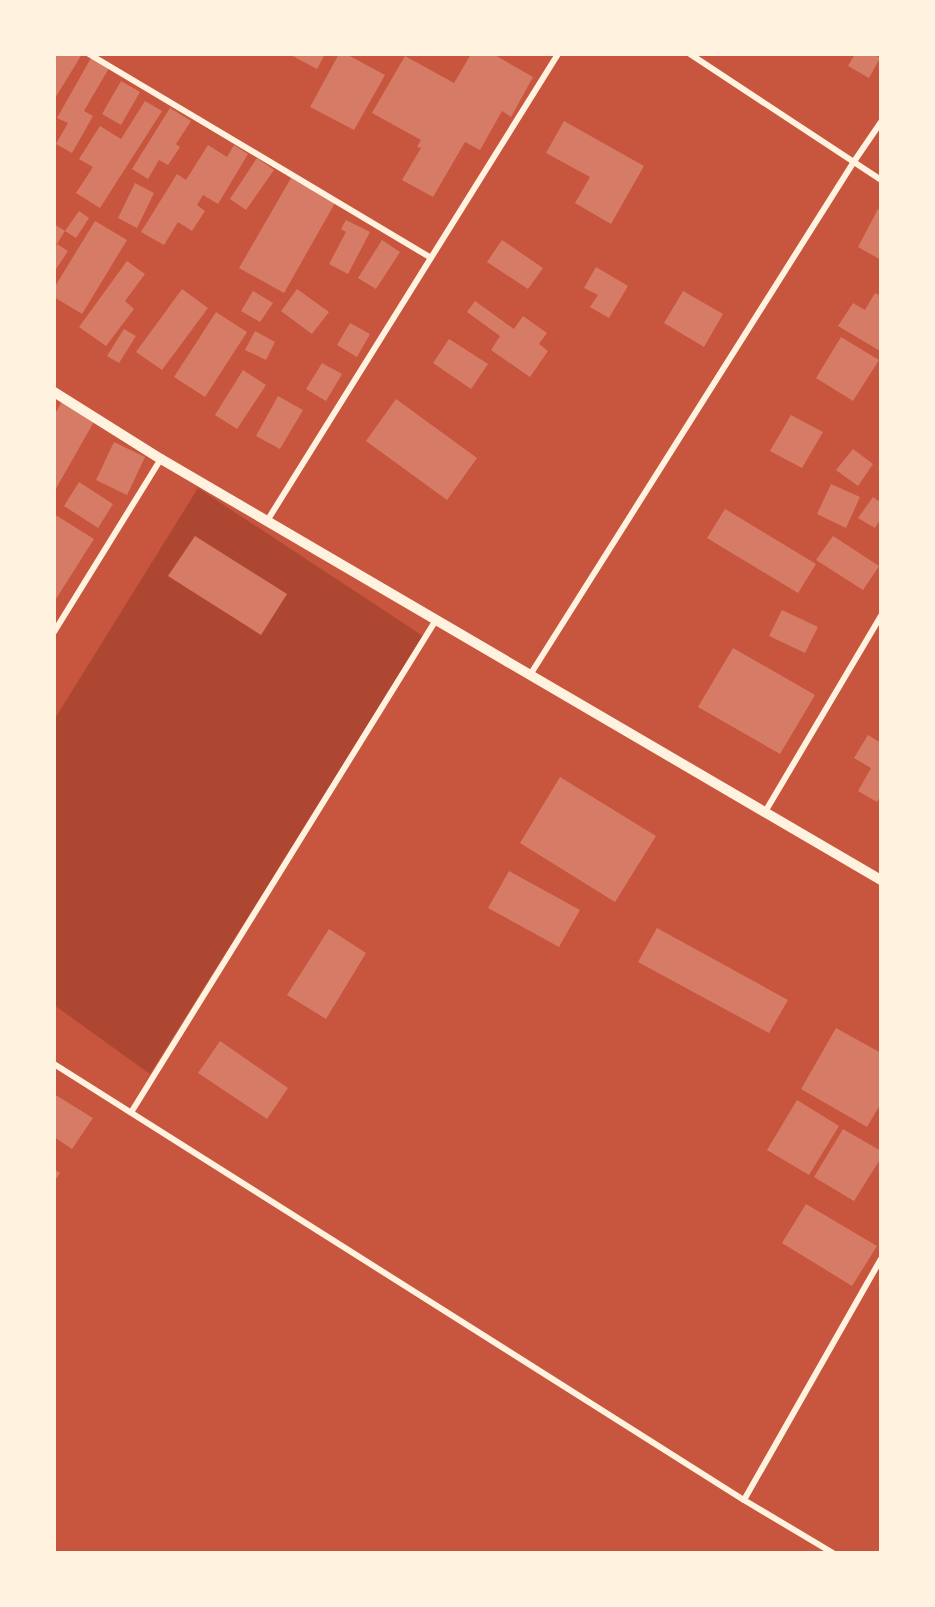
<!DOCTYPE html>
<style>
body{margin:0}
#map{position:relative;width:935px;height:1607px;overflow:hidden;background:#c8553d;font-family:Merriweather,serif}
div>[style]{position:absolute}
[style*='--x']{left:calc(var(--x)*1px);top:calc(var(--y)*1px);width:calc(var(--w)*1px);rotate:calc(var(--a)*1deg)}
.green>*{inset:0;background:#ae4732}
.building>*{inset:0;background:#d67c66}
.minor>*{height:6px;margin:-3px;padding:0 3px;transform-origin:3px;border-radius:3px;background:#fff3e0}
.tertiary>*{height:10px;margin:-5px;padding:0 5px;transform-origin:5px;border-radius:5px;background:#fff3e0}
span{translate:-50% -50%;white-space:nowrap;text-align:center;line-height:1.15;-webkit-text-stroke:6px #fff3e0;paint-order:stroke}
.frame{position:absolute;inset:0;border:56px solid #fff3e0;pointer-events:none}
</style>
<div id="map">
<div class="green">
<i style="clip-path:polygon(198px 488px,423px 636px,150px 1074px,54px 1005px,54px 720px)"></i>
</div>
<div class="building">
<i style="clip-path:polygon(54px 54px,82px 54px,54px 100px)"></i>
<i style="clip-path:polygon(289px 54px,325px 54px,317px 69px)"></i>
<i style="clip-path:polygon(339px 54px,346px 54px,385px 75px,354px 130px,310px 107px)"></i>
<i style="clip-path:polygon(471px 54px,493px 54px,533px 77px,511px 117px,502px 111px,480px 150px,465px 142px,433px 197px,402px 180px,421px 148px,417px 147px,421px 140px,372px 113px,405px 56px,454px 83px)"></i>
<i style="clip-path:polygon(855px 54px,873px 54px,880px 58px,869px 78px,848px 66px)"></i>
<i style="clip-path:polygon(91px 58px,109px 68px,84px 111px,93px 116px,72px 153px,56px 144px,68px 123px,57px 118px)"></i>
<i style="clip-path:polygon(121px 81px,140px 92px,121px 125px,102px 114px)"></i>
<i style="clip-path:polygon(145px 101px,162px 111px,100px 208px,76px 193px,93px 167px,79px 159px,100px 126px,121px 139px)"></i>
<i style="clip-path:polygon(170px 108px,191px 121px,176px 144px,180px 147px,168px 165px,159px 160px,148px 179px,132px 169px)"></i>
<i style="clip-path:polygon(564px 121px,644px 166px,611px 224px,575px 203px,590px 177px,546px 153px)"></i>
<i style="clip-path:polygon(208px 145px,227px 157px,234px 145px,248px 154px,218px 204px,203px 195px,197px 205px,205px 211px,192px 231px,178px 222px,164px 245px,141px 232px,177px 174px,186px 180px)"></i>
<i style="clip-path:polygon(257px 158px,274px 170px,246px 210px,230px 199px)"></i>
<i style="clip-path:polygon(291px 178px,335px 203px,284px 293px,239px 268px)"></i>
<i style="clip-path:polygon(135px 183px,154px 193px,137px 228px,118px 218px)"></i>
<i style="clip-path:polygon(878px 209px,881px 211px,881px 260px,858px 247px)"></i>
<i style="clip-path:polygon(79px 211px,89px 218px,76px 238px,65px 231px)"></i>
<i style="clip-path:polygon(346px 220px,370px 232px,348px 274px,329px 264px,346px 232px,341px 229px)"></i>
<i style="clip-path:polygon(95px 221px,127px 240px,82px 314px,54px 297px,54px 288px)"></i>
<i style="clip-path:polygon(54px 224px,65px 231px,57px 244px,54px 242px)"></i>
<i style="clip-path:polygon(382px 240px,400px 252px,376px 289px,358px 278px)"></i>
<i style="clip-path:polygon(502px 240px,543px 268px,528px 289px,487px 262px)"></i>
<i style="clip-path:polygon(57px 244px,68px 251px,54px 272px,54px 249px)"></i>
<i style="clip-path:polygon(127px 261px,145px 274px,125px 301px,134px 309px,106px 346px,79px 327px)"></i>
<i style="clip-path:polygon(596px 267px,628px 286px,609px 318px,590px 307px,598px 295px,584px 288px)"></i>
<i style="clip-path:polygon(182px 289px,208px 308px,162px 370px,136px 352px)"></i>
<i style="clip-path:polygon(297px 289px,329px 312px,312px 334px,281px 311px)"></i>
<i style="clip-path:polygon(253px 291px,273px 303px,260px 322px,241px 311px)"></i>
<i style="clip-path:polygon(683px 291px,723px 314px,704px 347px,664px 323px)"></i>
<i style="clip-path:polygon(875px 293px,881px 296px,880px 351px,838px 326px,853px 303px,865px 310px)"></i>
<i style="clip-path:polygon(475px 301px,514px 329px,523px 316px,547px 333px,539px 344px,548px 351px,530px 377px,491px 350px,500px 336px,467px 312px)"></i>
<i style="clip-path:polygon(216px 312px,247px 332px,205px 397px,174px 377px)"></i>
<i style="clip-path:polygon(350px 323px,370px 334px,357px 357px,337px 345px)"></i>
<i style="clip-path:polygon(124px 329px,136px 336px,119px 363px,107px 356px)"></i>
<i style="clip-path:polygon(255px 331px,275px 342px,266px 360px,245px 350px)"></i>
<i style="clip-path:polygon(841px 337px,879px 360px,853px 401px,816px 378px)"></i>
<i style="clip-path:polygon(449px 339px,488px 364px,471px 389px,433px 363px)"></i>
<i style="clip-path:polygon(322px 363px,342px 374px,326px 401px,306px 389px)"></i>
<i style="clip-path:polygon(243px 370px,266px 385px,237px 429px,215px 415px)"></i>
<i style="clip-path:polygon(278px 396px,303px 410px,280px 449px,256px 436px)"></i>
<i style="clip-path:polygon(396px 399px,477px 458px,447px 500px,366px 441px)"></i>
<i style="clip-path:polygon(62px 401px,95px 420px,54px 492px,54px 416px)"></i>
<i style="clip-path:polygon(791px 415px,823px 432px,802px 468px,770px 451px)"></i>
<i style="clip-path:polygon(114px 442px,145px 457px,127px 495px,96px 480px)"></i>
<i style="clip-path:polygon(853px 449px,873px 464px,858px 486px,836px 470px)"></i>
<i style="clip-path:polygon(79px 482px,113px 504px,98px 528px,64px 506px)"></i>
<i style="clip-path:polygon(831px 484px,860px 497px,846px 528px,817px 514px)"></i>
<i style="clip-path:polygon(873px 497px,881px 503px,881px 518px,875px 528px,858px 518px)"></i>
<i style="clip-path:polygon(725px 509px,816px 564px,798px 593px,707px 538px)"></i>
<i style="clip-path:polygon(54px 514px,94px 539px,54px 602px)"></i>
<i style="clip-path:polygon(195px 536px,287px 594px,261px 635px,168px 576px)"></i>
<i style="clip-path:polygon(833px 536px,879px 566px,863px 590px,816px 560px)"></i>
<i style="clip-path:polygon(782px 610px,818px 627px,805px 653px,769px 636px)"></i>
<i style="clip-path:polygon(733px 648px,815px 695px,780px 754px,698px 707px)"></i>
<i style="clip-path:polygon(868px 735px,881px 743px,881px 795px,877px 802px,858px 791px,871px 768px,854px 758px)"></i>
<i style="clip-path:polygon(560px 777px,656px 836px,615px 902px,520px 843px)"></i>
<i style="clip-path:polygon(509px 871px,580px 910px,559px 947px,488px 908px)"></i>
<i style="clip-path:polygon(657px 928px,788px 1000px,769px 1033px,638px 962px)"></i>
<i style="clip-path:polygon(329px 929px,366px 953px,326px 1019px,287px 995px)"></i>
<i style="clip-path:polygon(836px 1028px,881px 1053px,881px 1103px,867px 1127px,801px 1089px)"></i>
<i style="clip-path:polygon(220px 1041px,288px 1088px,267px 1119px,198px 1073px)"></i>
<i style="clip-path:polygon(54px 1094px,93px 1118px,72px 1149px,54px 1137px)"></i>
<i style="clip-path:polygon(797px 1100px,839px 1126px,809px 1175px,767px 1150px)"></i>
<i style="clip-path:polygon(843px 1129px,881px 1151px,881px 1158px,854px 1201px,814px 1177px)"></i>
<i style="clip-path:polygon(54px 1169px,60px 1173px,54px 1182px)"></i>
<i style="clip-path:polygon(806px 1204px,877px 1246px,852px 1286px,782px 1243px)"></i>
</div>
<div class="minor">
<i style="--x:89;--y:54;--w:398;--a:30.8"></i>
<i style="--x:690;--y:54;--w:229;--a:33.4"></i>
<i style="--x:267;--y:521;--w:550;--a:-58.07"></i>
<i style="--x:54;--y:632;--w:203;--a:-58.3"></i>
<i style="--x:530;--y:675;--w:605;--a:-57.75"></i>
<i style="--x:853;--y:163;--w:50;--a:-55.7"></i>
<i style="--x:765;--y:812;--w:228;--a:-59.4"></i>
<i style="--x:54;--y:1064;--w:816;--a:32.29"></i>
<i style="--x:744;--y:1500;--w:104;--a:30.8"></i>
<i style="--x:132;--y:1111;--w:577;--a:-58.24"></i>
<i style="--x:744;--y:1500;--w:277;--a:-60.4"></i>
</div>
<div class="tertiary">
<i style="--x:54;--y:392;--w:126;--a:32.1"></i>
<i style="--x:161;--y:459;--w:834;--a:30.32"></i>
</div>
<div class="frame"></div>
</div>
